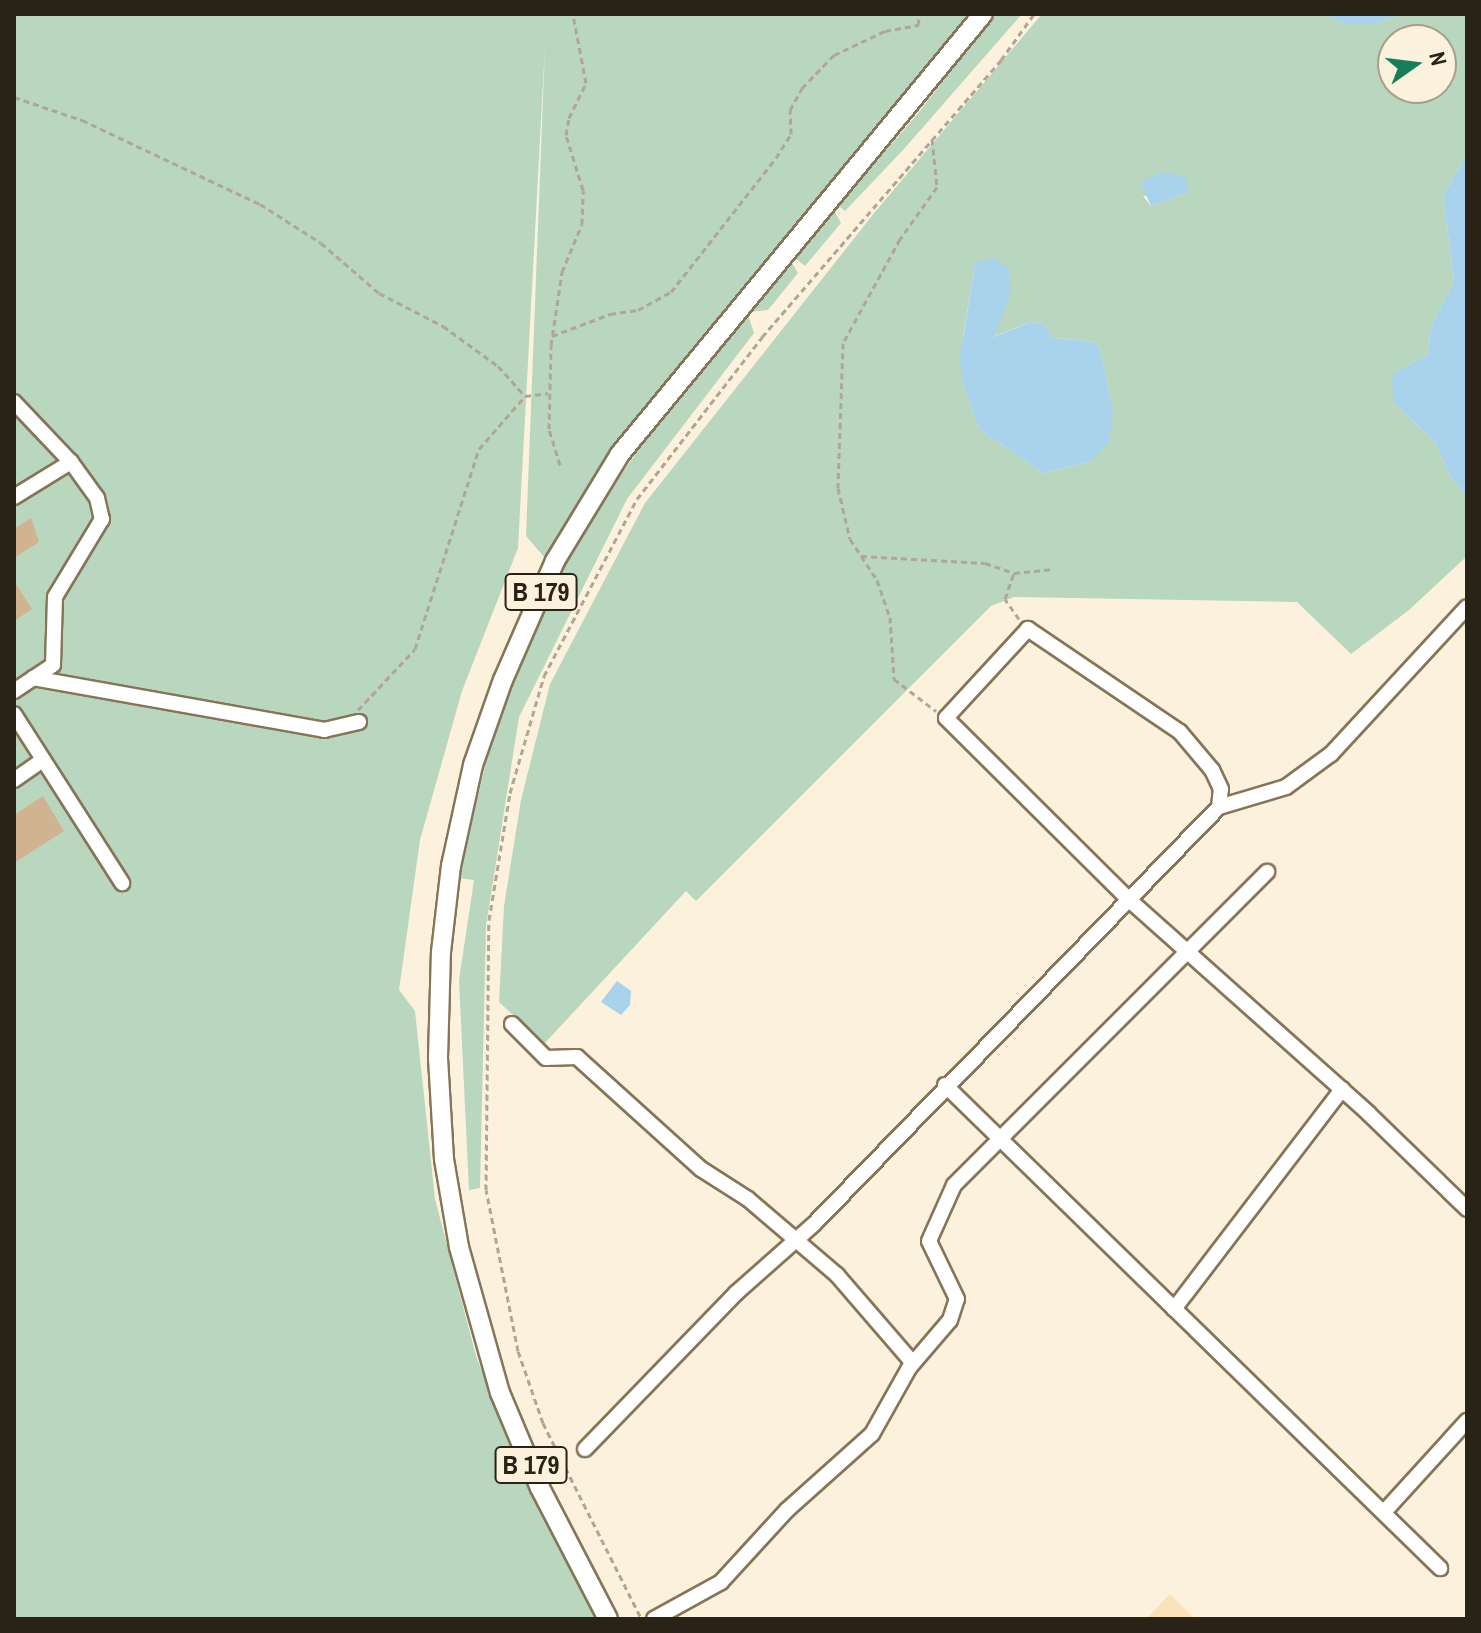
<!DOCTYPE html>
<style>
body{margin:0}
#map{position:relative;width:1481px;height:1633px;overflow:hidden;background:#fcf1dd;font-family:"Archivo Narrow",sans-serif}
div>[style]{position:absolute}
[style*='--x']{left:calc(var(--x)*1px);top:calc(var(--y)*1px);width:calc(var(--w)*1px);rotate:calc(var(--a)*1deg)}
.built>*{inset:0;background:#fae3ba}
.green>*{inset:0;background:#b9d6bf}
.water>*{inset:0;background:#a9d2ed}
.building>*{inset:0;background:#d0b391}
.path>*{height:3px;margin-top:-1.5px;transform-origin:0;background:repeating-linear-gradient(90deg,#b0a695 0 6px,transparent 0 10px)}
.roads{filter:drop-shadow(2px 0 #867557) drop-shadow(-2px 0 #867557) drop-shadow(0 2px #867557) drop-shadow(0 -2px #867557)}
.minor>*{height:14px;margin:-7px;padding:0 7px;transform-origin:7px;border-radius:7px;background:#fff}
.major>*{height:18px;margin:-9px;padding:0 9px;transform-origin:9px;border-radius:9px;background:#fff}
span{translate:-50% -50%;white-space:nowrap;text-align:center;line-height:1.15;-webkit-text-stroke:6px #fcf1dd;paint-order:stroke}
.shield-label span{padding:2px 6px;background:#fcf1dd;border:2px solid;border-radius:6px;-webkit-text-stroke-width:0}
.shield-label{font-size:26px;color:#292216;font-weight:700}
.frame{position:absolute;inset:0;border:16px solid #292216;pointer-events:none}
.north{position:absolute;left:1377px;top:24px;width:80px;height:80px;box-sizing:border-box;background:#fcf1dd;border:2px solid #a89e8d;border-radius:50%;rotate:76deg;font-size:22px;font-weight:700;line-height:32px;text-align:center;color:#292216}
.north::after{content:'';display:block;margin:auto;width:28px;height:36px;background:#167f5a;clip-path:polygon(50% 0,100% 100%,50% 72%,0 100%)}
</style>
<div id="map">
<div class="built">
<i style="clip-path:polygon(1170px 1594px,1195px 1619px,1146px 1619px)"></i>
</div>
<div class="green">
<i style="clip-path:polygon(14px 14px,969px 14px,641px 412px,545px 558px,526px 536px,545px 46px,518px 548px,462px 691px,420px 840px,399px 990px,415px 1011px,435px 1199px,476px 1356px,524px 1478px,596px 1619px,14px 1619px)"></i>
<i style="clip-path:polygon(994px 14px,1022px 14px,904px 149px,845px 211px,840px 207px,835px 212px,841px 223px,805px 266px,795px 258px,792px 263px,798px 273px,768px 310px,747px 312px,754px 333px,627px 499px,519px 717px,486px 926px,480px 1188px,469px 1190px,459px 980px,474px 880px,458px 878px,497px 717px,536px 621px,582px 533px,678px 391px,920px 111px)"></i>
<i style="clip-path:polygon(evenodd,1042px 14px,1322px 14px,1343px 23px,1378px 23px,1403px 14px,1467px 14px,1467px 153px,1443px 196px,1454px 281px,1431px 327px,1428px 355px,1395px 372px,1394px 403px,1435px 442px,1450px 476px,1467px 497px,1467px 556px,1409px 610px,1351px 654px,1297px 602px,1014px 597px,991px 606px,696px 901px,686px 891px,544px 1044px,499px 1002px,504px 906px,521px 800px,550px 684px,645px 503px,875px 212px,1042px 14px,1393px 40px,1441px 40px,1441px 88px,1393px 88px,1393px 40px,1042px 14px,1189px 192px,1151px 206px,1143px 196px,1189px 192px,1042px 14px,975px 263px,992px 337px,1031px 322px,1044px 324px,1053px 338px,1095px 342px,1100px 349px,1113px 411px,1091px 461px,1043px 473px,979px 429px,962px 381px,963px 337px,975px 263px)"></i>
</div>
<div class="water">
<i style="clip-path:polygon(1322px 14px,1403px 14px,1378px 23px,1343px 23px)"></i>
<i style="clip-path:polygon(1467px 153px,1467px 497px,1450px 476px,1435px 442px,1394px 403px,1392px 382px,1395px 372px,1428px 355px,1431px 327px,1454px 281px,1443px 196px)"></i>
<i style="clip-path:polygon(1161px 172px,1185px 176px,1189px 192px,1151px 206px,1140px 182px)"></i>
<i style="clip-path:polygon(995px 258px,1009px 270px,1010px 296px,993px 337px,1031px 322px,1044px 324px,1053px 338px,1095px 342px,1100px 349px,1113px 410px,1109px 442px,1091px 461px,1043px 473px,979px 429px,962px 381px,960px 358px,975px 263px)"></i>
<i style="clip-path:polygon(617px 981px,631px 991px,630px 1005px,621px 1015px,601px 1002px)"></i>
</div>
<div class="building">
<i style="clip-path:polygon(31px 518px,39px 542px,14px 558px,14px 529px)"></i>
<i style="clip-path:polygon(14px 581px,32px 609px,14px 621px)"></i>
<i style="clip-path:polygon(43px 796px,64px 831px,14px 863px,14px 815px)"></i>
</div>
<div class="path">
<i style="--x:14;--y:97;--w:72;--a:18.7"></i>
<i style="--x:82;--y:120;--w:197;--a:25.3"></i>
<i style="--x:260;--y:204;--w:72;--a:32.6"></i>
<i style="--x:321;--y:243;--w:77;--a:40.8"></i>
<i style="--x:379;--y:293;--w:72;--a:27.3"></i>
<i style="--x:443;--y:326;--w:68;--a:36"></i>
<i style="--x:498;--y:366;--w:40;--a:48"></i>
<i style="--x:525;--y:396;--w:23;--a:-7"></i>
<i style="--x:932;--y:139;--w:48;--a:84.1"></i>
<i style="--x:937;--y:187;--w:64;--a:125.4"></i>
<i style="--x:900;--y:239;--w:119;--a:118.7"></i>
<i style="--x:843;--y:343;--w:145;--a:92"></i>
<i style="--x:838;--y:488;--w:52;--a:76.8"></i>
<i style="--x:850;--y:539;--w:49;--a:56.6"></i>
<i style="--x:877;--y:580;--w:39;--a:71"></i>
<i style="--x:890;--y:617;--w:62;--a:86.3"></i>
<i style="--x:894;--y:679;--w:53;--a:37.3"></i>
<i style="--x:552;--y:336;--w:62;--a:-20.8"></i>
<i style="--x:610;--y:314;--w:28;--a:-8"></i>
<i style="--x:638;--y:310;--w:38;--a:-29"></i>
<i style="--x:671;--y:292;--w:170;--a:-51.9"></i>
<i style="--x:776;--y:158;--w:28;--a:-58"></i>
<i style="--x:791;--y:134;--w:24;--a:-92"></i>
<i style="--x:790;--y:110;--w:25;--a:-61"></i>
<i style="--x:802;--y:88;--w:46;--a:-45.9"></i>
<i style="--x:834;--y:55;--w:56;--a:-25.2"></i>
<i style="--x:885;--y:31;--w:34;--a:-10"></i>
<i style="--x:918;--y:25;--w:11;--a:-80"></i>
<i style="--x:560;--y:465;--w:38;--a:-107"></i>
<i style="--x:549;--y:429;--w:84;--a:-88.6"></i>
<i style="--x:551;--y:345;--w:74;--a:-81.4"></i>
<i style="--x:562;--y:272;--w:52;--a:-67.4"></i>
<i style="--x:582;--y:224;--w:34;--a:-88"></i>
<i style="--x:583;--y:190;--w:58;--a:-107.2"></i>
<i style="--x:566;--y:135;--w:17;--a:-80"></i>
<i style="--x:569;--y:118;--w:39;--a:-64"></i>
<i style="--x:586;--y:83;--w:70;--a:-100.7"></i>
<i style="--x:861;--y:556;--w:124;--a:3.2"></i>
<i style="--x:985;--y:563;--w:31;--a:19"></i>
<i style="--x:1019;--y:619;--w:24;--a:-125"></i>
<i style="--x:1005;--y:599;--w:28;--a:-71"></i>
<i style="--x:1014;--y:573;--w:40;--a:-5.7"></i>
<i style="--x:358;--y:710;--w:83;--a:-46.9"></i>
<i style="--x:415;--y:649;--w:210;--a:-72.3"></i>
<i style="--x:479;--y:449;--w:70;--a:-49"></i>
<i style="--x:640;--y:1616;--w:216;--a:-116.7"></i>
<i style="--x:543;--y:1423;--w:76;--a:-109.1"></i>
<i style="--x:518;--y:1351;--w:164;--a:-101.2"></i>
<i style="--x:486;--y:1190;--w:270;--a:-89.4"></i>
<i style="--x:489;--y:920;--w:129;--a:-80.6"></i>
<i style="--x:510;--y:793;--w:122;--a:-73.8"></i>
<i style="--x:544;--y:676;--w:200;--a:-62.3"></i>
<i style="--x:637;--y:499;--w:205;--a:-52.3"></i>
<i style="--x:762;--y:337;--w:366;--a:-49.2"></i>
<i style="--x:1001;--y:60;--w:57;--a:-54.3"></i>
</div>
<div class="roads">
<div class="minor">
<i style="--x:14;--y:402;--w:83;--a:46.5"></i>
<i style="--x:71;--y:462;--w:44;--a:54.2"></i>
<i style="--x:97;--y:498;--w:22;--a:77"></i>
<i style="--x:102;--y:519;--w:91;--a:121.1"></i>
<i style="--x:55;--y:597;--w:68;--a:91.7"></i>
<i style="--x:53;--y:665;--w:47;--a:146.3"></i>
<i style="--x:14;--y:497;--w:67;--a:-31.6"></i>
<i style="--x:33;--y:678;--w:296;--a:10.1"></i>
<i style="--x:324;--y:730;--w:36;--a:-13"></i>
<i style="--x:14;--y:714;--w:201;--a:57.4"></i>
<i style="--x:14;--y:780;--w:35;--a:-35"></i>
<i style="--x:1219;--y:807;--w:18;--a:-84"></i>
<i style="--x:1221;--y:789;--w:21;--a:-115"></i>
<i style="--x:1212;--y:770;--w:50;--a:-130.1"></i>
<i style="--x:1180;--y:732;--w:184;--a:-145.9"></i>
<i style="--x:1028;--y:629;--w:121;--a:132.7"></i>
<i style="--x:946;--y:718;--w:255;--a:44.8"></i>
<i style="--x:1127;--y:898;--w:323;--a:41.7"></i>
<i style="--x:1368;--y:1113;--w:138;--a:44.1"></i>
<i style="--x:512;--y:1024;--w:48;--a:45"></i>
<i style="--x:546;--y:1058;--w:31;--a:-2"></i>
<i style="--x:577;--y:1057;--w:167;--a:42.1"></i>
<i style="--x:701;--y:1169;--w:56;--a:32.6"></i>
<i style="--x:748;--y:1199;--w:117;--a:40.5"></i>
<i style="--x:837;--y:1275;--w:116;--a:49.2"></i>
<i style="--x:945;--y:1085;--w:692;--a:44.3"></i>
<i style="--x:1174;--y:1309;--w:277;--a:-52.6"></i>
<i style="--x:585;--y:1449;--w:217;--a:-45.9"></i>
<i style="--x:736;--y:1293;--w:104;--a:-41.5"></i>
<i style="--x:814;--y:1224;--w:581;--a:-45.84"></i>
<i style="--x:1219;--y:807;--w:70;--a:-16.6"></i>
<i style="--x:1286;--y:787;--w:56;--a:-36.3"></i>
<i style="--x:1331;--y:754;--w:200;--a:-47.2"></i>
<i style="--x:1385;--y:1511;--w:122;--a:-47.7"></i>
<i style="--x:654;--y:1619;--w:77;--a:-28.9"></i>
<i style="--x:721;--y:1582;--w:98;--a:-47.5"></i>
<i style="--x:787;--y:1510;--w:114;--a:-41.8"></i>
<i style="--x:872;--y:1434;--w:76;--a:-60.7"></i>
<i style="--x:909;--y:1368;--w:63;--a:-49.5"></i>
<i style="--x:950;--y:1320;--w:22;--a:-72"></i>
<i style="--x:957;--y:1299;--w:64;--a:-115.8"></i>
<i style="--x:929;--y:1241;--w:61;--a:-65.9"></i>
<i style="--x:954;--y:1185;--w:443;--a:-45"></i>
</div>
<div class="major">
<i style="--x:608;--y:1619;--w:148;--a:-117.4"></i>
<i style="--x:540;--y:1488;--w:103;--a:-112.8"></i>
<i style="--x:500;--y:1393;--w:152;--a:-105.7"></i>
<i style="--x:459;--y:1247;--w:89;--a:-99.7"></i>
<i style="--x:444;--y:1159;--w:101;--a:-93.4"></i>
<i style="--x:438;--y:1058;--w:106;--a:-88.4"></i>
<i style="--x:441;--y:952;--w:87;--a:-83.4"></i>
<i style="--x:451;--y:866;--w:103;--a:-77.7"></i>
<i style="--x:473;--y:765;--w:90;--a:-70.6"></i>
<i style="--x:503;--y:680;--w:130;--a:-66.4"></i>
<i style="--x:555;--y:561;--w:125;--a:-58.7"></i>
<i style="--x:620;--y:454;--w:570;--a:-50.48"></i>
</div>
</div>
<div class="shield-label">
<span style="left:541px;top:592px">B 179</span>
<span style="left:531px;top:1465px">B 179</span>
</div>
<div class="frame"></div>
<div class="north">N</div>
</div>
